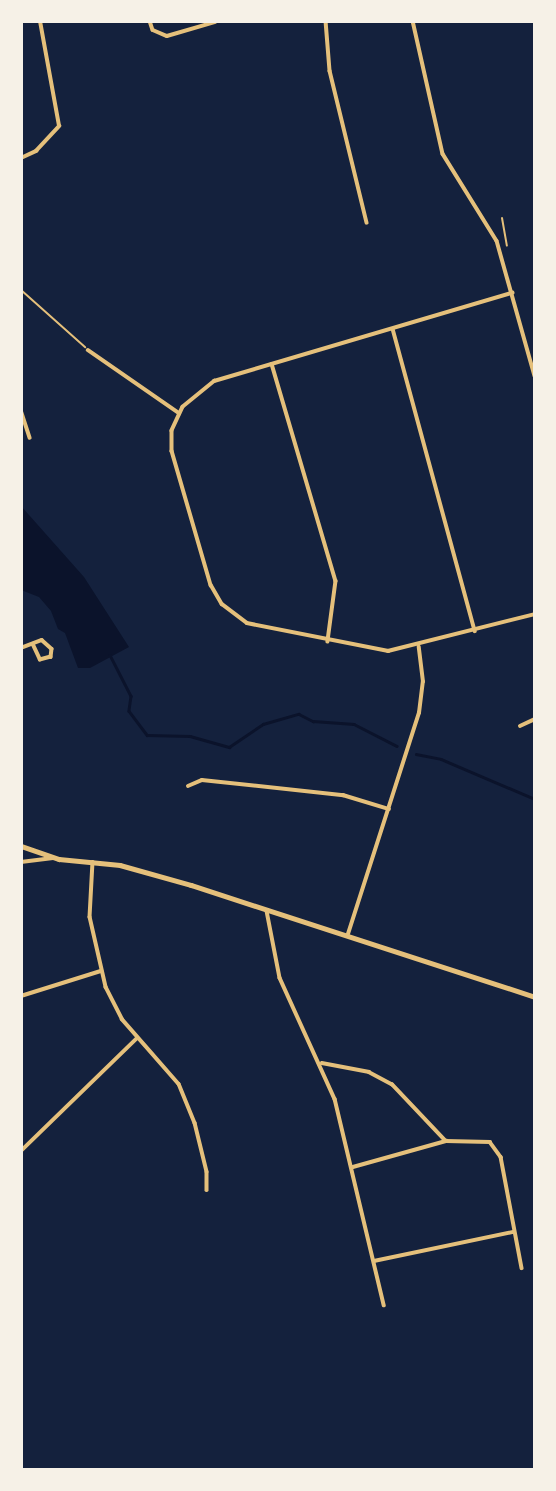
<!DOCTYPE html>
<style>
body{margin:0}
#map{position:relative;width:556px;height:1491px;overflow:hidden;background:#14213d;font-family:Commissioner,sans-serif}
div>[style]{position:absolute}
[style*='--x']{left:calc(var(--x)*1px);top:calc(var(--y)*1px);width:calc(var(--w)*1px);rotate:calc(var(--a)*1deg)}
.water>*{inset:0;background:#0b132b}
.stream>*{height:2.5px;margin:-1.25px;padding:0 1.25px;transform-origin:1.25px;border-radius:1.25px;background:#0b132b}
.path>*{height:2px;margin:-1px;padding:0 1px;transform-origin:1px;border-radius:1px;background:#e5c07b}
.minor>*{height:3.5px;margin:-1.75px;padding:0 1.75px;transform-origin:1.75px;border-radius:1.75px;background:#e5c07b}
.tertiary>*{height:4.5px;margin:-2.25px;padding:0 2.25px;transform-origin:2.25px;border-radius:2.25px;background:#e5c07b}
span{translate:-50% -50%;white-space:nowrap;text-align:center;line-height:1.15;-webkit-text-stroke:5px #f6f1e7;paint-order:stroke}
.frame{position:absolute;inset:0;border:23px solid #f6f1e7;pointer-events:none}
</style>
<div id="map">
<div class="water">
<i style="clip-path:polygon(21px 506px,84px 577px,129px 647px,90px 668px,78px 668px,65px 633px,58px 629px,51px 611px,39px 597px,21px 590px)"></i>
</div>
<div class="stream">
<i style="--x:110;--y:655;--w:46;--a:62.9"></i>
<i style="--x:131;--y:696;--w:15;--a:98"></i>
<i style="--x:129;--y:711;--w:30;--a:53"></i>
<i style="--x:147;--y:735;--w:43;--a:1.3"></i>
<i style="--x:190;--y:736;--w:41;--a:15.8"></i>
<i style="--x:229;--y:747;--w:41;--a:-34.1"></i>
<i style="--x:263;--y:724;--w:37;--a:-16"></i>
<i style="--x:299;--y:714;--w:16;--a:27"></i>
<i style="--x:313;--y:721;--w:41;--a:4.2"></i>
<i style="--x:354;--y:724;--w:48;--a:27.1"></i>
<i style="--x:416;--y:754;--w:25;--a:11"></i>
<i style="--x:441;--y:759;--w:102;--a:23.1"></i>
</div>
<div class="path">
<i style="--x:502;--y:218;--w:28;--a:80"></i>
<i style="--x:21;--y:290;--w:86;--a:41.7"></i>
</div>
<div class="minor">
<i style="--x:150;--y:21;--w:9;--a:72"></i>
<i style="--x:153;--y:30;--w:15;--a:23"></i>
<i style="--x:167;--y:36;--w:50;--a:-16.3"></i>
<i style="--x:326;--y:21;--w:50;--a:85.4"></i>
<i style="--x:330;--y:71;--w:156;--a:76.3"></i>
<i style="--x:413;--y:21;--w:136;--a:77.3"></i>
<i style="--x:443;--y:154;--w:102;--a:58.2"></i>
<i style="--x:497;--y:241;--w:140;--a:74.3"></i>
<i style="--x:21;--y:158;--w:17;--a:-25"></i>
<i style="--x:36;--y:151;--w:34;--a:-47"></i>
<i style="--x:59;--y:126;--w:107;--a:-100.3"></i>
<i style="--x:513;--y:293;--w:311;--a:163.5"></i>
<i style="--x:215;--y:381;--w:41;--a:140.9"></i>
<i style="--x:183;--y:407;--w:26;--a:115"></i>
<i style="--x:172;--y:431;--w:20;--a:90"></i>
<i style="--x:172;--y:451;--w:140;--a:73.8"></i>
<i style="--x:211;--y:585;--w:22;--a:60"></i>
<i style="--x:222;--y:604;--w:31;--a:37"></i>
<i style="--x:247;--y:623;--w:144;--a:11.2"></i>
<i style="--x:388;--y:651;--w:152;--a:-14.1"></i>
<i style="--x:393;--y:329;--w:313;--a:74.8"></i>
<i style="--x:88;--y:350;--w:111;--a:34.7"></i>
<i style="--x:272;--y:364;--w:226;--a:73.6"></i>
<i style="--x:336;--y:581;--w:61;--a:97.6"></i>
<i style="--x:21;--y:410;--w:29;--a:72"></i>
<i style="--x:21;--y:648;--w:22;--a:-21"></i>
<i style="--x:42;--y:640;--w:13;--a:42"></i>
<i style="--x:52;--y:649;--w:8;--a:97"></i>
<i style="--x:51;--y:657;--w:11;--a:165"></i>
<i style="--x:40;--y:660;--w:17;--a:-115"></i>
<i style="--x:520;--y:726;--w:17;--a:-25"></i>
<i style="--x:188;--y:786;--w:15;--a:-23"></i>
<i style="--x:202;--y:780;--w:142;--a:6.1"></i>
<i style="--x:343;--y:795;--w:48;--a:16.9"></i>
<i style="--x:21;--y:862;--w:32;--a:-7"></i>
<i style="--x:93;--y:862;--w:55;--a:93.1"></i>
<i style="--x:90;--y:917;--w:72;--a:77.1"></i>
<i style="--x:106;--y:987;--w:36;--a:63"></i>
<i style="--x:122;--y:1019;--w:86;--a:48.8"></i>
<i style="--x:179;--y:1084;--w:42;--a:67.7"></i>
<i style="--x:195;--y:1123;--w:50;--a:76.2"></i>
<i style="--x:207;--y:1172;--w:18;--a:90"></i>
<i style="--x:267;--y:911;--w:68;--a:79"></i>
<i style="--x:280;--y:978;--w:133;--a:65.6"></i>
<i style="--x:335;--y:1099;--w:212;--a:76.6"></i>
<i style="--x:348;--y:934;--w:232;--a:-72.2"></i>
<i style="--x:419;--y:713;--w:31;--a:-83"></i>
<i style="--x:423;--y:682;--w:35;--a:-97"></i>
<i style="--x:21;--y:996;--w:84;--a:-17.4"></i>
<i style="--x:322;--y:1063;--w:48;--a:10.8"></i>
<i style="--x:369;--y:1072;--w:26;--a:28"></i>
<i style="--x:392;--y:1084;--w:77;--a:46.6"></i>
<i style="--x:21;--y:1151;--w:162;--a:-44.2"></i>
<i style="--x:353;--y:1167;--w:97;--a:-15.6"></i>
<i style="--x:446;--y:1141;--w:44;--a:1.3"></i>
<i style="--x:490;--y:1142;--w:19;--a:54"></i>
<i style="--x:501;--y:1157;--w:113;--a:79.3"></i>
<i style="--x:374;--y:1261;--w:142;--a:-11.8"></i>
</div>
<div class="tertiary">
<i style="--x:21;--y:846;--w:40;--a:18.9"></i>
<i style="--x:59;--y:859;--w:61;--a:5.6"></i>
<i style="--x:120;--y:865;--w:74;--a:15.7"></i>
<i style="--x:191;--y:885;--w:362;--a:18"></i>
</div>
<div class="frame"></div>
</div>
